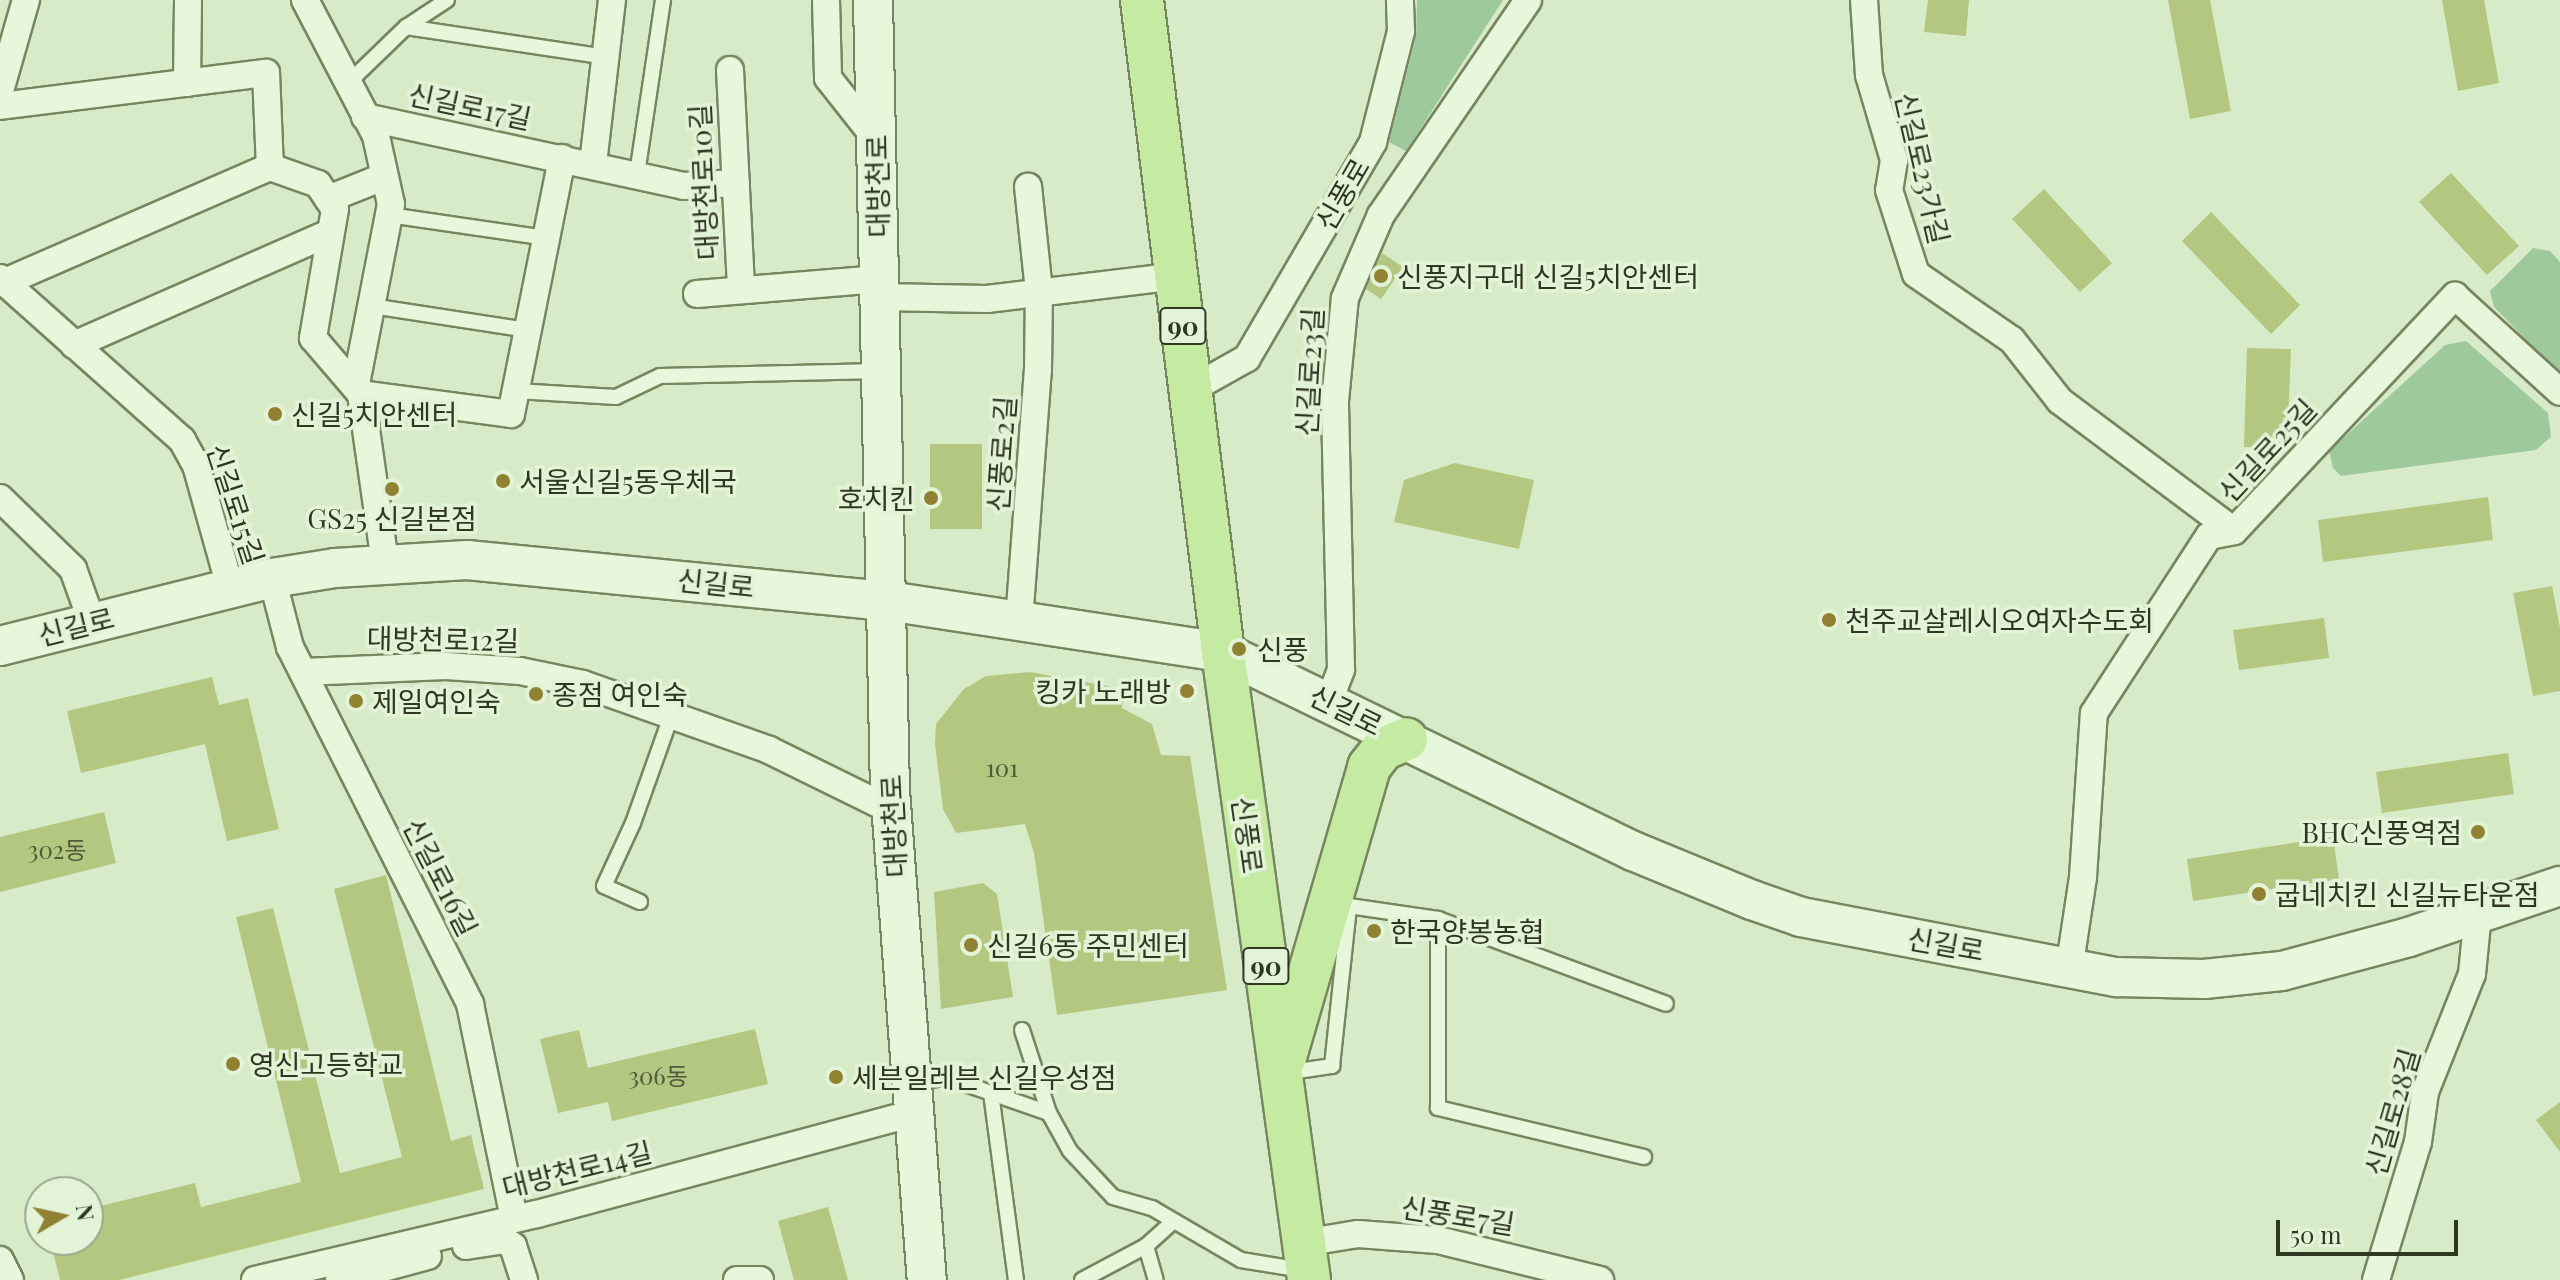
<!DOCTYPE html>
<meta charset="utf-8">
<style>
body{margin:0}
#map{position:relative;width:2560px;height:1280px;overflow:hidden;background:#d8ebc8;font-family:"Playfair Display","Noto Sans KR",serif}
div>[style]{position:absolute}
[style*='--x']{left:calc(var(--x)*1px);top:calc(var(--y)*1px);width:calc(var(--w)*1px);rotate:calc(var(--a)*1deg)}
.green>*{inset:0;background:#9ec99c}
.building>*{inset:0;background:#b4c781}
.roads{filter:drop-shadow(2px 0 #77865e) drop-shadow(-2px 0 #77865e) drop-shadow(0 2px #77865e) drop-shadow(0 -2px #77865e)}
.service>*{height:14px;margin:-7px;padding:0 7px;transform-origin:7px;border-radius:7px;background:#e7f7db}
.minor>*{height:26px;margin:-13px;padding:0 13px;transform-origin:13px;border-radius:13px;background:#e7f7db}
.secondary>*{height:38px;margin:-19px;padding:0 19px;transform-origin:19px;border-radius:19px;background:#e7f7db}
.primary>*{height:42px;margin:-21px;padding:0 21px;transform-origin:21px;border-radius:21px;background:#c5eba3}
.dots>*{width:22px;height:22px;translate:-50% -50%;box-sizing:border-box;border:4px solid #e3f3d7;border-radius:50%}
span{translate:-50% -50%;white-space:nowrap;text-align:center;line-height:1.15;-webkit-text-stroke:7px #e3f3d7;paint-order:stroke}
.number-label{font-size:24px;color:#515b39}
.number-label span{-webkit-text-stroke-width:0}
.shield-label span{padding:2px 6px;background:#e3f3d7;border:2px solid;border-radius:6px;-webkit-text-stroke-width:0}
.shield-label{font-size:26px;color:#303721;font-weight:700}
.street-label{font-size:28px;color:#303721}
.poi-label{font-size:28px;color:#303721}
.left{translate:0 -50%;text-align:left}
.right{translate:-100% -50%;text-align:right}
.north{position:absolute;left:24px;top:1176px;width:80px;height:80px;box-sizing:border-box;background:#e3f3d7;border:2px solid #9ba88e;border-radius:50%;rotate:81deg;font-size:22px;font-weight:700;line-height:32px;text-align:center;color:#303721}
.north::after{content:'';display:block;margin:auto;width:28px;height:36px;background:#918133;clip-path:polygon(50% 0,100% 100%,50% 72%,0 100%)}
.scale{position:absolute;left:2276px;top:1220px;width:182px;height:36px;box-sizing:border-box;border:4px solid #303721;border-top:0;padding-left:10px;font-size:24px;line-height:28px;white-space:nowrap;color:#303721;-webkit-text-stroke:6px #e3f3d7;paint-order:stroke}
</style>
<div id="map">
<div class="green">
<i style="clip-path:polygon(1417px 0,1503px 0,1406px 151px,1389px 142px,1416px 36px)"></i>
<i style="clip-path:polygon(2533px 248px,2550px 251px,2560px 262px,2560px 374px,2494px 307px,2490px 291px)"></i>
<i style="clip-path:polygon(2466px 341px,2548px 413px,2551px 437px,2536px 450px,2341px 476px,2333px 468px,2329px 451px,2445px 345px)"></i>
</div>
<div class="building">
<i style="clip-path:polygon(1928px 0,1969px 0,1966px 36px,1924px 32px)"></i>
<i style="clip-path:polygon(2168px 0,2210px 0,2231px 111px,2190px 119px)"></i>
<i style="clip-path:polygon(2442px 0,2484px 0,2499px 83px,2458px 91px)"></i>
<i style="clip-path:polygon(2451px 173px,2519px 246px,2487px 275px,2419px 202px)"></i>
<i style="clip-path:polygon(2044px 189px,2112px 263px,2080px 292px,2012px 219px)"></i>
<i style="clip-path:polygon(2211px 212px,2300px 305px,2271px 334px,2182px 241px)"></i>
<i style="clip-path:polygon(1382px 253px,1403px 267px,1381px 299px,1366px 289px)"></i>
<i style="clip-path:polygon(2247px 348px,2291px 349px,2287px 449px,2244px 447px)"></i>
<i style="clip-path:polygon(930px 444px,982px 444px,982px 529px,930px 529px)"></i>
<i style="clip-path:polygon(1455px 463px,1534px 480px,1519px 549px,1394px 522px,1404px 480px)"></i>
<i style="clip-path:polygon(2488px 497px,2493px 540px,2323px 562px,2318px 520px)"></i>
<i style="clip-path:polygon(2552px 586px,2560px 628px,2560px 691px,2533px 696px,2513px 593px)"></i>
<i style="clip-path:polygon(2324px 618px,2329px 658px,2239px 670px,2233px 630px)"></i>
<i style="clip-path:polygon(1030px 672px,1124px 689px,1122px 708px,1152px 724px,1161px 755px,1190px 756px,1227px 990px,1057px 1015px,1034px 853px,1025px 824px,956px 833px,943px 809px,935px 744px,936px 724px,964px 689px,986px 676px)"></i>
<i style="clip-path:polygon(212px 677px,219px 705px,248px 698px,279px 829px,227px 841px,205px 744px,81px 773px,67px 711px)"></i>
<i style="clip-path:polygon(2508px 753px,2514px 794px,2382px 813px,2376px 772px)"></i>
<i style="clip-path:polygon(104px 812px,116px 863px,0 892px,0 837px)"></i>
<i style="clip-path:polygon(2333px 837px,2339px 879px,2193px 901px,2187px 859px)"></i>
<i style="clip-path:polygon(386px 875px,451px 1141px,471px 1135px,484px 1189px,119px 1280px,60px 1280px,50px 1240px,88px 1240px,88px 1209px,195px 1183px,201px 1207px,301px 1182px,236px 917px,273px 908px,340px 1173px,402px 1157px,334px 889px)"></i>
<i style="clip-path:polygon(983px 883px,997px 894px,1013px 997px,941px 1009px,934px 892px)"></i>
<i style="clip-path:polygon(755px 1029px,768px 1084px,612px 1121px,608px 1102px,558px 1113px,540px 1039px,579px 1030px,588px 1068px)"></i>
<i style="clip-path:polygon(2560px 1102px,2560px 1152px,2536px 1120px)"></i>
<i style="clip-path:polygon(828px 1207px,848px 1280px,794px 1280px,778px 1221px)"></i>
</div>
<div class="roads">
<div class="service">
<i style="--x:406;--y:27;--w:202;--a:8.5"></i>
<i style="--x:347;--y:84;--w:82;--a:-44"></i>
<i style="--x:406;--y:27;--w:49;--a:-33.4"></i>
<i style="--x:637;--y:174;--w:176;--a:-81.5"></i>
<i style="--x:389;--y:215;--w:160;--a:8.3"></i>
<i style="--x:371;--y:306;--w:159;--a:8.7"></i>
<i style="--x:516;--y:391;--w:100;--a:3.4"></i>
<i style="--x:616;--y:397;--w:49;--a:-25.5"></i>
<i style="--x:660;--y:376;--w:220;--a:-1.3"></i>
<i style="--x:640;--y:902;--w:39;--a:-156"></i>
<i style="--x:604;--y:886;--w:69;--a:-65.3"></i>
<i style="--x:633;--y:823;--w:114;--a:-70.4"></i>
<i style="--x:1022;--y:1030;--w:87;--a:72"></i>
<i style="--x:1284;--y:1073;--w:49;--a:-8.3"></i>
<i style="--x:1332;--y:1066;--w:161;--a:-83.9"></i>
<i style="--x:1349;--y:906;--w:90;--a:8.3"></i>
<i style="--x:913;--y:1082;--w:35;--a:-7"></i>
<i style="--x:948;--y:1078;--w:107;--a:19.1"></i>
<i style="--x:1049;--y:1113;--w:43;--a:61.1"></i>
<i style="--x:1070;--y:1151;--w:63;--a:46.9"></i>
<i style="--x:1113;--y:1197;--w:41;--a:15.8"></i>
<i style="--x:1152;--y:1208;--w:103;--a:30.3"></i>
<i style="--x:1241;--y:1260;--w:63;--a:9.2"></i>
<i style="--x:991;--y:1093;--w:189;--a:82.4"></i>
<i style="--x:1644;--y:1157;--w:212;--a:-166.6"></i>
<i style="--x:1438;--y:1108;--w:189;--a:-90"></i>
<i style="--x:1438;--y:919;--w:243;--a:20.4"></i>
<i style="--x:1146;--y:1246;--w:35;--a:74"></i>
<i style="--x:1082;--y:1280;--w:72;--a:-28"></i>
<i style="--x:1146;--y:1246;--w:36;--a:-42"></i>
</div>
<div class="minor">
<i style="--x:305;--y:0;--w:153;--a:62.4"></i>
<i style="--x:376;--y:136;--w:70;--a:77.6"></i>
<i style="--x:391;--y:204;--w:183;--a:101"></i>
<i style="--x:356;--y:384;--w:11;--a:63"></i>
<i style="--x:361;--y:394;--w:151;--a:7.6"></i>
<i style="--x:511;--y:414;--w:261;--a:-78.7"></i>
<i style="--x:826;--y:0;--w:78;--a:88.5"></i>
<i style="--x:828;--y:78;--w:79;--a:51.7"></i>
<i style="--x:1864;--y:0;--w:75;--a:86.2"></i>
<i style="--x:1869;--y:75;--w:89;--a:73.6"></i>
<i style="--x:1894;--y:160;--w:30;--a:99"></i>
<i style="--x:1889;--y:190;--w:88;--a:72.2"></i>
<i style="--x:1916;--y:274;--w:116;--a:34.5"></i>
<i style="--x:2012;--y:340;--w:78;--a:51.8"></i>
<i style="--x:2060;--y:401;--w:217;--a:36.8"></i>
<i style="--x:730;--y:70;--w:220;--a:87.1"></i>
<i style="--x:187;--y:83;--w:83;--a:-89.3"></i>
<i style="--x:0;--y:91;--w:95;--a:-74.1"></i>
<i style="--x:0;--y:106;--w:268;--a:-7.1"></i>
<i style="--x:266;--y:73;--w:94;--a:87.6"></i>
<i style="--x:365;--y:117;--w:326;--a:12.2"></i>
<i style="--x:684;--y:186;--w:52;--a:-3.3"></i>
<i style="--x:593;--y:164;--w:165;--a:-83.4"></i>
<i style="--x:270;--y:167;--w:51;--a:19.5"></i>
<i style="--x:318;--y:184;--w:30;--a:56"></i>
<i style="--x:335;--y:209;--w:131;--a:99.7"></i>
<i style="--x:313;--y:338;--w:74;--a:49.4"></i>
<i style="--x:361;--y:394;--w:171;--a:81.9"></i>
<i style="--x:328;--y:199;--w:59;--a:-21.8"></i>
<i style="--x:0;--y:278;--w:244;--a:41.7"></i>
<i style="--x:182;--y:440;--w:29;--a:61"></i>
<i style="--x:196;--y:465;--w:127;--a:74.4"></i>
<i style="--x:5;--y:282;--w:289;--a:-23.5"></i>
<i style="--x:697;--y:294;--w:183;--a:-4.7"></i>
<i style="--x:880;--y:297;--w:107;--a:1.1"></i>
<i style="--x:987;--y:299;--w:191;--a:-6.9"></i>
<i style="--x:74;--y:345;--w:276;--a:-23.7"></i>
<i style="--x:1190;--y:390;--w:65;--a:-29.3"></i>
<i style="--x:1247;--y:358;--w:250;--a:-59.7"></i>
<i style="--x:1373;--y:142;--w:114;--a:-75.8"></i>
<i style="--x:1401;--y:31;--w:31;--a:-92"></i>
<i style="--x:0;--y:498;--w:102;--a:44.2"></i>
<i style="--x:73;--y:569;--w:56;--a:70.3"></i>
<i style="--x:272;--y:578;--w:71;--a:75.4"></i>
<i style="--x:290;--y:647;--w:400;--a:63.2"></i>
<i style="--x:470;--y:1004;--w:218;--a:78.4"></i>
<i style="--x:1019;--y:621;--w:252;--a:-85.7"></i>
<i style="--x:1038;--y:370;--w:79;--a:-89.3"></i>
<i style="--x:1039;--y:291;--w:105;--a:-96"></i>
<i style="--x:303;--y:672;--w:143;--a:-2.4"></i>
<i style="--x:446;--y:666;--w:74;--a:3.9"></i>
<i style="--x:520;--y:671;--w:64;--a:11.7"></i>
<i style="--x:583;--y:684;--w:197;--a:19.5"></i>
<i style="--x:769;--y:750;--w:136;--a:26.2"></i>
<i style="--x:1329;--y:701;--w:34;--a:-69"></i>
<i style="--x:1341;--y:669;--w:268;--a:-91.3"></i>
<i style="--x:1335;--y:401;--w:103;--a:-84.5"></i>
<i style="--x:1345;--y:298;--w:90;--a:-66.6"></i>
<i style="--x:1381;--y:215;--w:260;--a:-55.6"></i>
<i style="--x:2069;--y:970;--w:94;--a:-81.4"></i>
<i style="--x:2083;--y:877;--w:164;--a:-86.2"></i>
<i style="--x:2094;--y:713;--w:211;--a:-57"></i>
<i style="--x:2209;--y:536;--w:25;--a:-11"></i>
<i style="--x:2234;--y:531;--w:323;--a:-46.8"></i>
<i style="--x:2455;--y:296;--w:142;--a:42.4"></i>
<i style="--x:1303;--y:1243;--w:56;--a:-9.3"></i>
<i style="--x:1358;--y:1234;--w:80;--a:4.3"></i>
<i style="--x:1438;--y:1240;--w:167;--a:13.9"></i>
<i style="--x:466;--y:1246;--w:38;--a:-9"></i>
<i style="--x:504;--y:1240;--w:11;--a:34"></i>
<i style="--x:513;--y:1246;--w:36;--a:72"></i>
<i style="--x:0;--y:1260;--w:22;--a:63"></i>
<i style="--x:255;--y:1280;--w:290;--a:-13.2"></i>
<i style="--x:537;--y:1214;--w:389;--a:-15"></i>
<i style="--x:339;--y:1280;--w:92;--a:-15.1"></i>
<i style="--x:737;--y:1280;--w:23;--a:0"></i>
<i style="--x:2376;--y:1280;--w:144;--a:-73.1"></i>
<i style="--x:2418;--y:1142;--w:50;--a:-82"></i>
<i style="--x:2425;--y:1092;--w:127;--a:-68.3"></i>
<i style="--x:2472;--y:974;--w:60;--a:-84.3"></i>
</div>
<div class="secondary">
<i style="--x:873;--y:0;--w:791;--a:88.77"></i>
<i style="--x:890;--y:791;--w:490;--a:85.7"></i>
<i style="--x:0;--y:646;--w:280;--a:-14"></i>
<i style="--x:272;--y:578;--w:64;--a:-9"></i>
<i style="--x:335;--y:568;--w:132;--a:-3.5"></i>
<i style="--x:467;--y:560;--w:423;--a:5.6"></i>
<i style="--x:888;--y:601;--w:339;--a:8.7"></i>
<i style="--x:1223;--y:652;--w:456;--a:25.9"></i>
<i style="--x:1633;--y:851;--w:129;--a:22.4"></i>
<i style="--x:1752;--y:900;--w:52;--a:19.1"></i>
<i style="--x:1801;--y:917;--w:322;--a:10.8"></i>
<i style="--x:2117;--y:977;--w:87;--a:1.3"></i>
<i style="--x:2204;--y:979;--w:78;--a:-5.9"></i>
<i style="--x:2282;--y:971;--w:131;--a:-15"></i>
<i style="--x:2409;--y:937;--w:159;--a:-18.7"></i>
</div>
<div class="primary">
<i style="--x:1142;--y:0;--w:657;--a:82.92"></i>
<i style="--x:1223;--y:652;--w:634;--a:82.2"></i>
<i style="--x:1285;--y:1057;--w:302;--a:-73.8"></i>
<i style="--x:1369;--y:767;--w:23;--a:-52"></i>
<i style="--x:1383;--y:749;--w:25;--a:-23"></i>
</div>
</div>
<div class="dots">
<i style="left:1381px;top:276px;background:#918133"></i>
<i style="left:275px;top:414px;background:#918133"></i>
<i style="left:503px;top:481px;background:#918133"></i>
<i style="left:392px;top:489px;background:#918133"></i>
<i style="left:931px;top:498px;background:#918133"></i>
<i style="left:1829px;top:620px;background:#918133"></i>
<i style="left:1239px;top:649px;background:#918133"></i>
<i style="left:1187px;top:691px;background:#918133"></i>
<i style="left:536px;top:694px;background:#918133"></i>
<i style="left:356px;top:701px;background:#918133"></i>
<i style="left:2478px;top:832px;background:#918133"></i>
<i style="left:2259px;top:894px;background:#918133"></i>
<i style="left:1374px;top:931px;background:#918133"></i>
<i style="left:971px;top:945px;background:#918133"></i>
<i style="left:233px;top:1064px;background:#918133"></i>
<i style="left:836px;top:1077px;background:#918133"></i>
</div>
<div class="number-label">
<span style="left:1002px;top:768px">101</span>
<span style="left:57px;top:850px">302동</span>
<span style="left:658px;top:1076px">306동</span>
</div>
<div class="shield-label">
<span style="left:1183px;top:326px">90</span>
<span style="left:1266px;top:966px">90</span>
</div>
<div class="street-label">
<span style="left:470px;top:106px;rotate:12deg">신길로17길</span>
<span style="left:1923px;top:168px;rotate:77deg">신길로23가길</span>
<span style="left:703px;top:182px;rotate:-93deg">대방천로10길</span>
<span style="left:877px;top:186px;rotate:-91deg">대방천로</span>
<span style="left:1342px;top:194px;rotate:-60deg">신풍로</span>
<span style="left:1309px;top:372px;rotate:-87deg">신길로23길</span>
<span style="left:2267px;top:450px;rotate:-47deg">신길로25길</span>
<span style="left:1001px;top:454px;rotate:-86deg">신풍로2길</span>
<span style="left:236px;top:504px;rotate:72deg">신길로15길</span>
<span style="left:716px;top:583px;rotate:6deg">신길로</span>
<span style="left:76px;top:626px;rotate:-14deg">신길로</span>
<span style="left:443px;top:639px;rotate:1deg">대방천로12길</span>
<span style="left:1346px;top:710px;rotate:26deg">신길로</span>
<span style="left:893px;top:826px;rotate:-93deg">대방천로</span>
<span style="left:1248px;top:835px;rotate:82deg">신풍로</span>
<span style="left:441px;top:877px;rotate:63deg">신길로16길</span>
<span style="left:1946px;top:944px;rotate:10deg">신길로</span>
<span style="left:2392px;top:1112px;rotate:-74deg">신길로28길</span>
<span style="left:577px;top:1169px;rotate:-14deg">대방천로14길</span>
<span style="left:1458px;top:1215px;rotate:9deg">신풍로7길</span>
</div>
<div class="poi-label">
<span class="left" style="left:1397px;top:276px">신풍지구대 신길5치안센터</span>
<span class="left" style="left:291px;top:414px">신길5치안센터</span>
<span class="left" style="left:519px;top:481px">서울신길5동우체국</span>
<span class="right" style="left:915px;top:498px">호치킨</span>
<span style="left:392px;top:518px">GS25 신길본점</span>
<span class="left" style="left:1845px;top:620px">천주교살레시오여자수도회</span>
<span class="left" style="left:1257px;top:649px">신풍</span>
<span class="right" style="left:1171px;top:691px">킹카 노래방</span>
<span class="left" style="left:552px;top:694px">종점 여인숙</span>
<span class="left" style="left:372px;top:701px">제일여인숙</span>
<span class="right" style="left:2462px;top:832px">BHC신풍역점</span>
<span class="left" style="left:2275px;top:894px">굽네치킨 신길뉴타운점</span>
<span class="left" style="left:1390px;top:931px">한국양봉농협</span>
<span class="left" style="left:987px;top:945px">신길6동 주민센터</span>
<span class="left" style="left:249px;top:1064px">영신고등학교</span>
<span class="left" style="left:852px;top:1077px">세븐일레븐 신길우성점</span>
</div>
<div class="north">N</div>
<div class="scale">50 m</div>
</div>
